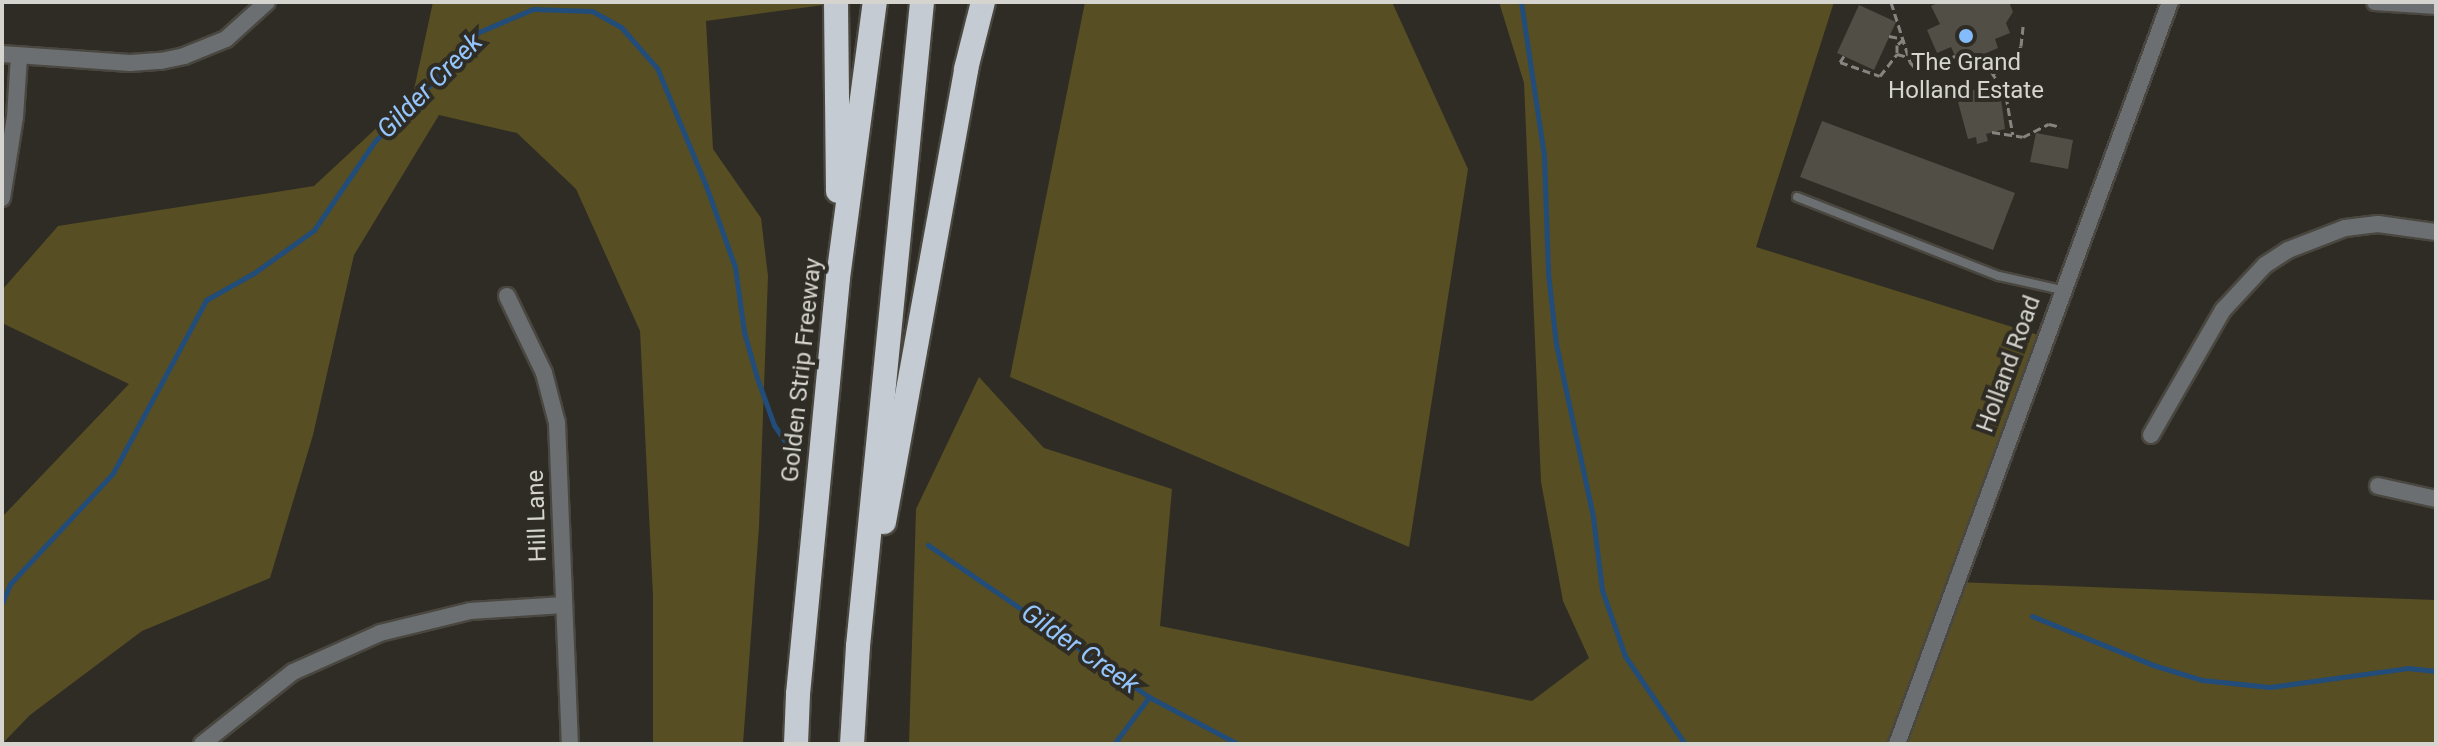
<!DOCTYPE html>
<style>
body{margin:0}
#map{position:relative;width:2438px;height:746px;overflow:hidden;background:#2e2c24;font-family:Roboto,sans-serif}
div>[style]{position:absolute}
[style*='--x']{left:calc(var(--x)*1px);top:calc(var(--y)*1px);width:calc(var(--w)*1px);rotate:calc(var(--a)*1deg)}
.green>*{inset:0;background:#574e23}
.stream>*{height:5px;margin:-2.5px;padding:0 2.5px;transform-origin:2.5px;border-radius:2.5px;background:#224c79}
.building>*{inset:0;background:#504e45}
.path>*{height:3px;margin-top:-1.5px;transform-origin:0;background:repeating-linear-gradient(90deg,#86847e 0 8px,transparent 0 12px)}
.roads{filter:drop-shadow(2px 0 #49473f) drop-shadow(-2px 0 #49473f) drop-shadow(0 2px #49473f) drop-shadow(0 -2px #49473f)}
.service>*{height:8px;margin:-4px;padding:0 4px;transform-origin:4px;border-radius:4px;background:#6c6f72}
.minor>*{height:16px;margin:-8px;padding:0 8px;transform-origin:8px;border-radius:8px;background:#6c6f72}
.motorway>*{height:24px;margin:-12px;padding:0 12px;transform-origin:12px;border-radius:12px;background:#c4cbd3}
.dots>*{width:22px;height:22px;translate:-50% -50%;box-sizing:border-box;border:4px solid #2e2c24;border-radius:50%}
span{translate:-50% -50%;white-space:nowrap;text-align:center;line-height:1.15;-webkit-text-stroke:8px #2e2c24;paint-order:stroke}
.poi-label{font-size:24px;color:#d5d4cf}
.street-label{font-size:24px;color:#d5d4cf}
.water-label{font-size:26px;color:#94c5fd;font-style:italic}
.frame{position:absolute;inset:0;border:4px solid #d5d4cf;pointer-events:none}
</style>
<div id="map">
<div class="green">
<i style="clip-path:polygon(433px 2px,823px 2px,823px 5px,706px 21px,713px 149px,761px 218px,768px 276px,759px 527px,743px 744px,653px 744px,653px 596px,640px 331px,576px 189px,517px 133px,439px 115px,354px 255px,313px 435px,270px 578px,142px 631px,30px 715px,2px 744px,2px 517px,129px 384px,2px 323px,2px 290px,58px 226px,314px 186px,413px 94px)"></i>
<i style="clip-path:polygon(1085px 2px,1392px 2px,1468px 169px,1409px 547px,1010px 377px)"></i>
<i style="clip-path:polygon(1499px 2px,1834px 2px,1756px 247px,2051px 339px,1956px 582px,2436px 600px,2436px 744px,909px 744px,916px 509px,979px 377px,1044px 448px,1172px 489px,1160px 626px,1532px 701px,1589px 658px,1563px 601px,1541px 482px,1524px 83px)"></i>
</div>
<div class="stream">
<i style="--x:1521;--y:2;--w:156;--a:81.5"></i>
<i style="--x:1544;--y:156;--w:117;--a:88"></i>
<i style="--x:1548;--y:273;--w:71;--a:83.6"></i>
<i style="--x:1556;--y:344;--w:177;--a:77.9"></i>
<i style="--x:1593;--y:517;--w:74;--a:83"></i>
<i style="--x:1602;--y:590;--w:70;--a:70.8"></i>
<i style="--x:1625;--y:656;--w:107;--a:55.7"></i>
<i style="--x:928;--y:545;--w:268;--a:34.5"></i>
<i style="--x:1149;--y:697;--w:101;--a:27.8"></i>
<i style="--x:2;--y:603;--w:21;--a:-67"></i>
<i style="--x:10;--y:584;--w:151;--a:-47.1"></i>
<i style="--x:113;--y:473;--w:196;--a:-61.7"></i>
<i style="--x:206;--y:300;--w:55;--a:-29.4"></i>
<i style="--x:254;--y:273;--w:74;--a:-35.6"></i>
<i style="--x:314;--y:230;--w:108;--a:-55.6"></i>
<i style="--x:375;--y:141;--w:87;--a:-45.5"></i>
<i style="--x:436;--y:79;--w:24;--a:-57"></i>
<i style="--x:449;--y:59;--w:40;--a:-42"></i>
<i style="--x:479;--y:32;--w:59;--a:-23.1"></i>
<i style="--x:533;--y:9;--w:59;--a:1.9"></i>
<i style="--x:592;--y:11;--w:33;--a:29"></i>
<i style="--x:621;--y:27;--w:55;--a:48.7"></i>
<i style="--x:657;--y:68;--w:128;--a:67.4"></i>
<i style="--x:706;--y:186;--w:86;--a:70.3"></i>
<i style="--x:735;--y:267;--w:66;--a:82.1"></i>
<i style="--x:744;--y:332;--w:48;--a:74.2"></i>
<i style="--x:757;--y:378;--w:50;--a:70.1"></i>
<i style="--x:774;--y:425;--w:29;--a:56"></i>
<i style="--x:2032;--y:616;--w:131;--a:22"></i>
<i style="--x:2153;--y:665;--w:51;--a:17"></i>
<i style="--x:2202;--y:680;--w:68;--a:5.9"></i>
<i style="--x:2270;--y:687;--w:139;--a:-7.8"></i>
<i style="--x:2408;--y:668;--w:28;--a:6"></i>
<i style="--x:1114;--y:744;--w:59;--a:-53.3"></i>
</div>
<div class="building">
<i style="clip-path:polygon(1940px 2px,2009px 2px,2013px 12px,2006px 23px,2010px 33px,1995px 39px,1998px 48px,1959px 65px,1951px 47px,1937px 53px,1927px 30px,1940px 24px,1931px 6px)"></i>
<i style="clip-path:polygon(1859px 5px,1896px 22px,1874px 70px,1837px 53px)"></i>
<i style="clip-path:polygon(1992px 85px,1997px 100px,2001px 99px,2005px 129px,1986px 134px,1988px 141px,1977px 144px,1976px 137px,1968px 139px,1958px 102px,1967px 99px,1966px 92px)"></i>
<i style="clip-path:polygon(1822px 121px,2015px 193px,1993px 250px,1800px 177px)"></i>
<i style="clip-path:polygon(2036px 133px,2073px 140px,2068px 169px,2030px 162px)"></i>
</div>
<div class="path">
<i style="--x:1891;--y:2;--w:63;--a:72.4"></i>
<i style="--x:1910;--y:62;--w:12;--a:48"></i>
<i style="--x:1918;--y:71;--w:40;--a:-22"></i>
<i style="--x:1889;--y:36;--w:15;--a:11"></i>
<i style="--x:1904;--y:39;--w:9;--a:139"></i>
<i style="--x:1897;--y:45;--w:9;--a:90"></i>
<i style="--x:1897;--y:54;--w:11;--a:15"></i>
<i style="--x:1844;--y:56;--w:7;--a:124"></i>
<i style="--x:1840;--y:62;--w:42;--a:19.3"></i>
<i style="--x:1880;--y:76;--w:28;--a:-52"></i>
<i style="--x:1974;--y:59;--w:21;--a:35"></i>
<i style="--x:1991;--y:71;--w:29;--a:59"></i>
<i style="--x:2006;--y:96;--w:39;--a:80"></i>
<i style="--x:1993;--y:74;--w:25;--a:-37"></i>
<i style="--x:2013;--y:59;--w:15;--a:-58"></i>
<i style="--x:2021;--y:46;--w:20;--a:-84"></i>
<i style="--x:1992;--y:132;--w:31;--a:9"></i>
<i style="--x:2023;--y:137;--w:29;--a:-27"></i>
<i style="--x:2049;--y:124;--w:12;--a:14"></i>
</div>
<div class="roads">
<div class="service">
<i style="--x:1797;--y:197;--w:217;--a:21.4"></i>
<i style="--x:1999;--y:276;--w:65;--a:12.5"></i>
</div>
<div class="minor">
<i style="--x:2375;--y:2;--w:61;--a:3.8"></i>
<i style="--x:2;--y:54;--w:128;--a:4"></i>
<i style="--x:130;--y:63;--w:31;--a:-4"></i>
<i style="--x:161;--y:61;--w:24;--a:-12"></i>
<i style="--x:184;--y:56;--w:45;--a:-22"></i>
<i style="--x:226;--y:39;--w:55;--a:-42.1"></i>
<i style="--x:2;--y:198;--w:82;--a:-80.9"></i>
<i style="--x:15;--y:117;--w:61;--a:-86.2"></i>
<i style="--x:507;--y:296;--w:85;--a:64.3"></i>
<i style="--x:544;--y:373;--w:52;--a:75.4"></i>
<i style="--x:557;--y:423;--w:321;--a:87.7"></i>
<i style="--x:2151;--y:435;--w:144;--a:-60.1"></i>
<i style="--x:2223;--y:310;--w:62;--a:-47"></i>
<i style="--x:2265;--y:265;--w:27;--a:-33"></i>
<i style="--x:2288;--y:250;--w:61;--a:-21.1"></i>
<i style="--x:2345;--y:228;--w:33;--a:-7"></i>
<i style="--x:2378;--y:224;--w:59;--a:7.9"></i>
<i style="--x:2378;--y:486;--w:59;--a:12.6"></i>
<i style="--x:202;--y:744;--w:116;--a:-38.4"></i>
<i style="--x:293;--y:672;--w:95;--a:-24.1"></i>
<i style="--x:380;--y:633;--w:93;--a:-13.7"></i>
<i style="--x:470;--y:611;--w:94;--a:-3.7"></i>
<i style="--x:1897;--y:744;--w:791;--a:-69.8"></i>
</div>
<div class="motorway">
<i style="--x:836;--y:2;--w:189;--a:89.4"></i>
<i style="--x:884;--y:522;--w:460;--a:-79.7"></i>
<i style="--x:966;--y:69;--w:69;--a:-75.8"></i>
<i style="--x:796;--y:744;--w:50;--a:-87.7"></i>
<i style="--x:798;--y:694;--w:418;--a:-84.5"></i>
<i style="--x:838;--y:278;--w:278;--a:-82.4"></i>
<i style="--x:852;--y:744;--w:98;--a:-86.5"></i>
<i style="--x:858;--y:646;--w:647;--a:-84.32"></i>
</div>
</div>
<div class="dots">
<i style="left:1966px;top:36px;background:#84bcfb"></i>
</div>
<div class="poi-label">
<span style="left:1966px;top:77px">The Grand<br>Holland Estate</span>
</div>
<div class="street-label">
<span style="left:2009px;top:364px;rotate:-70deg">Holland Road</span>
<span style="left:802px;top:370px;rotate:-84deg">Golden Strip Freeway</span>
<span style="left:537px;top:516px;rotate:-92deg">Hill Lane</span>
</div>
<div class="water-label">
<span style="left:430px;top:86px;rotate:-45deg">Gilder Creek</span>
<span style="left:1080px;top:649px;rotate:35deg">Gilder Creek</span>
</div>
<div class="frame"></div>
</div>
